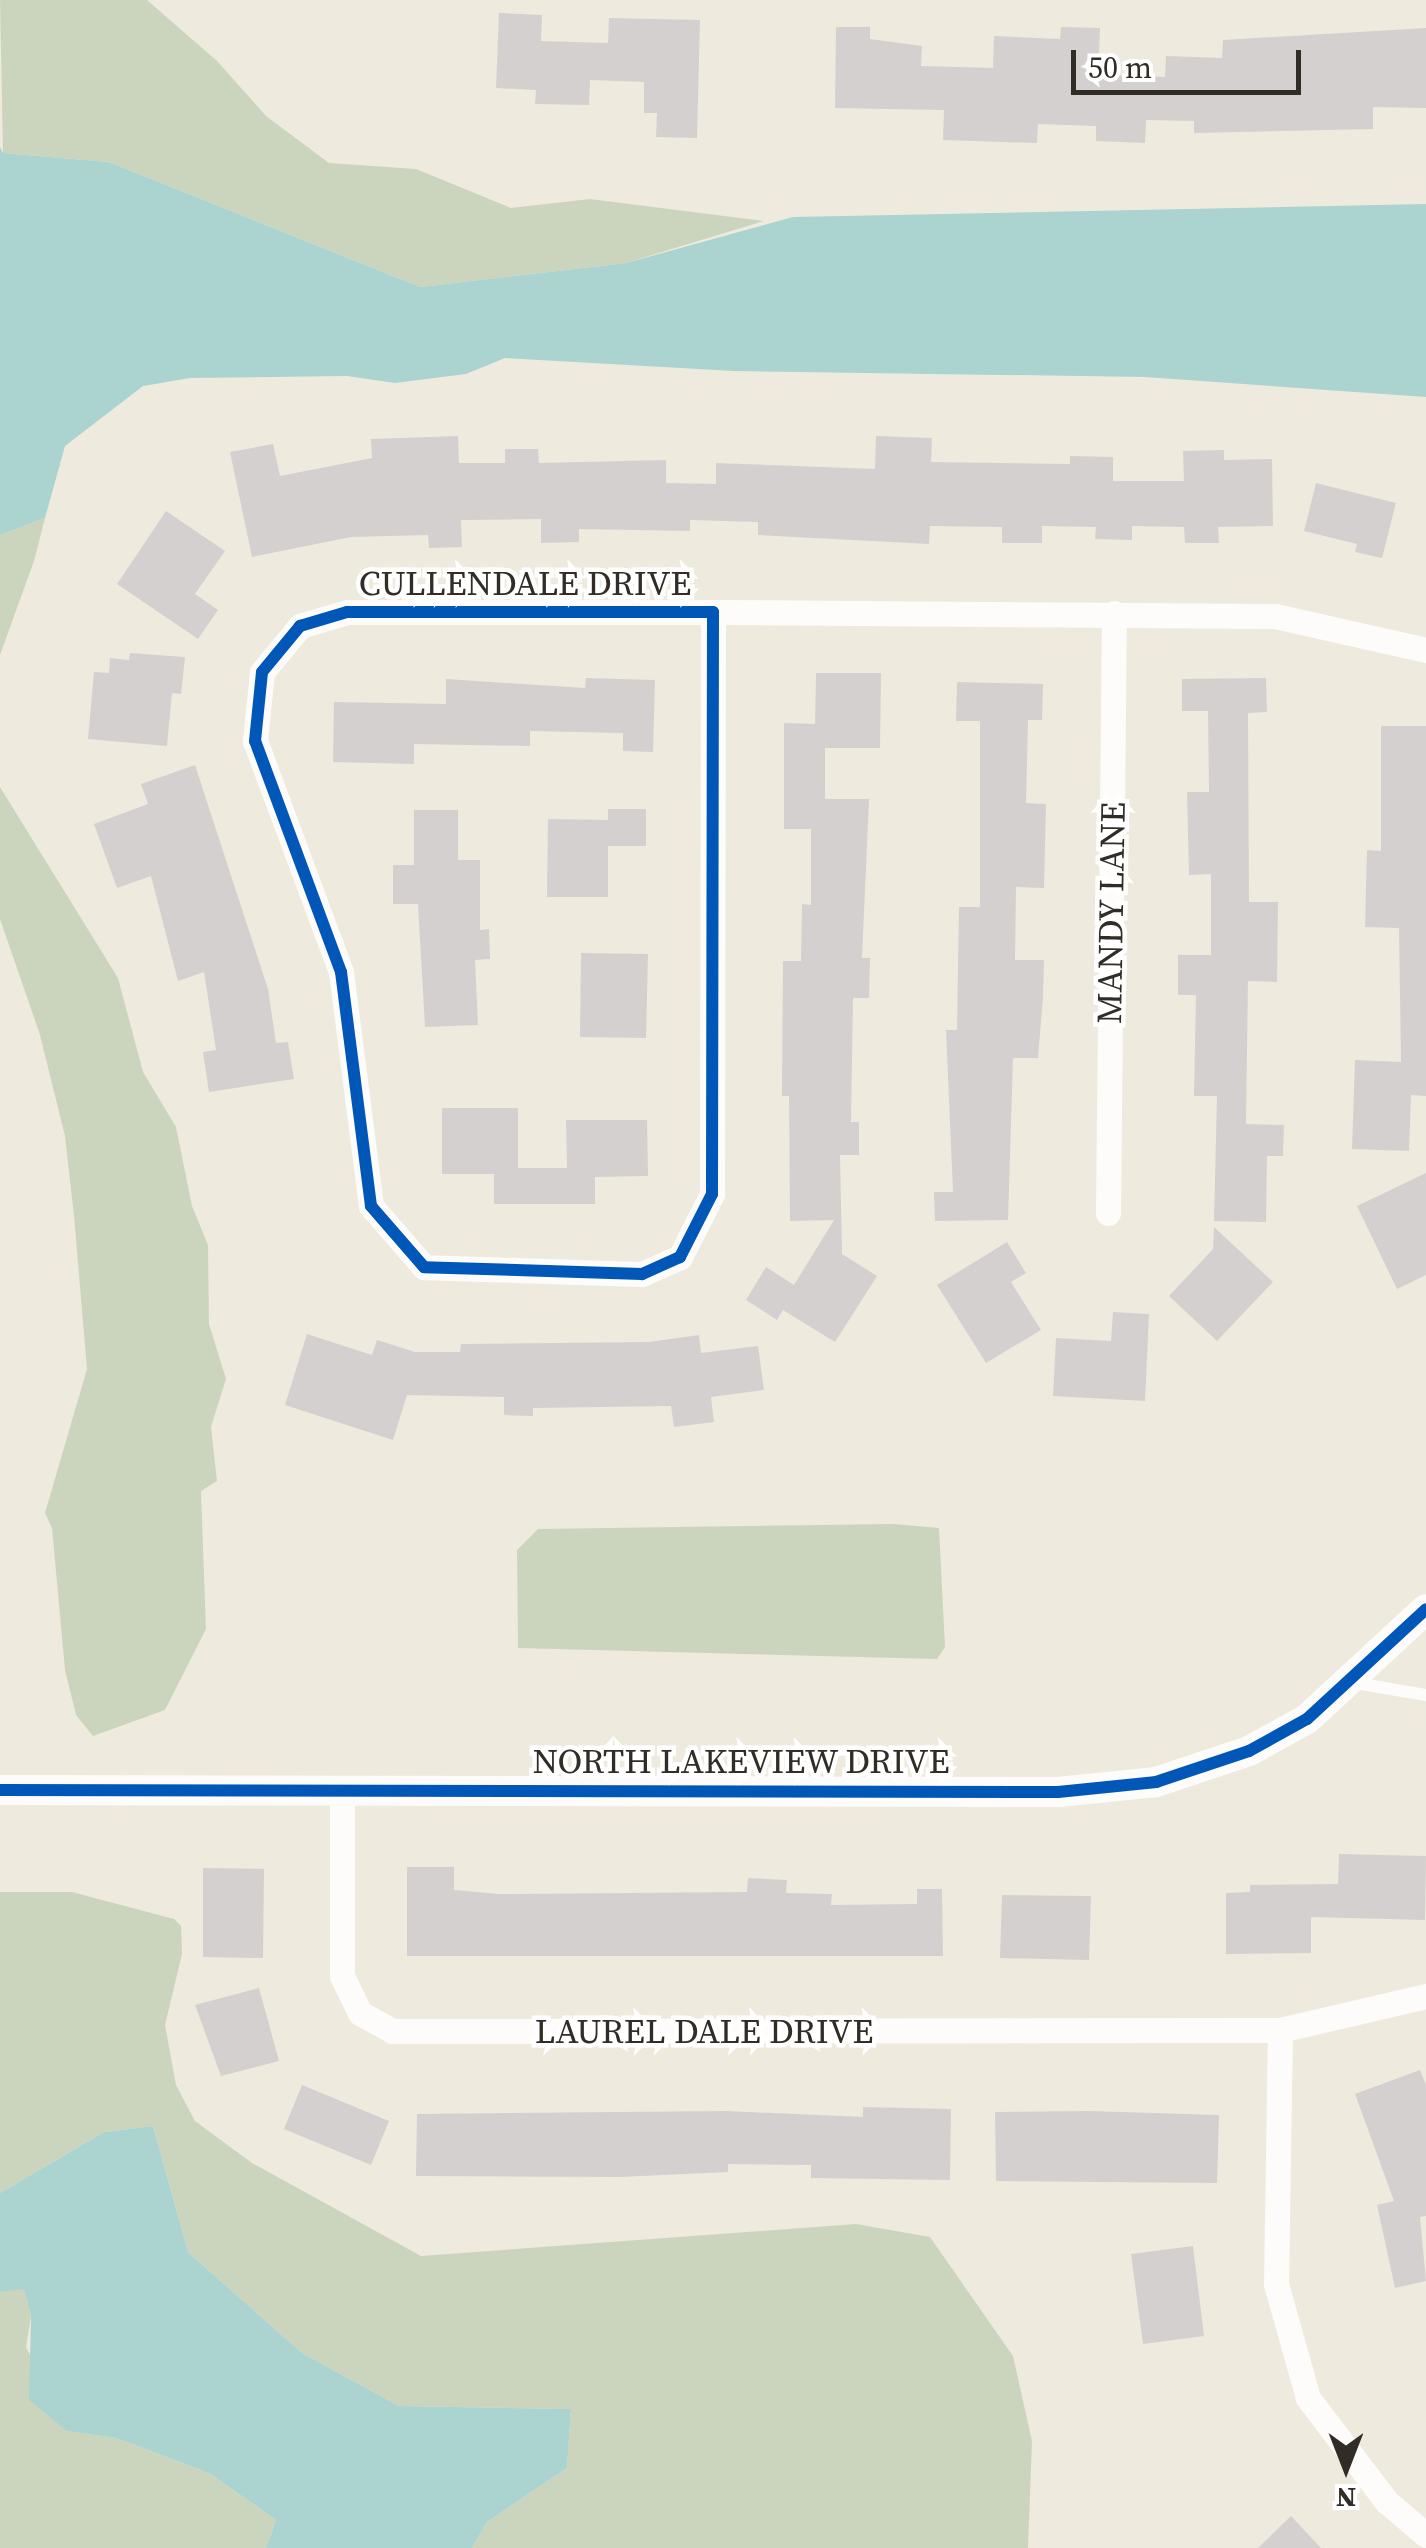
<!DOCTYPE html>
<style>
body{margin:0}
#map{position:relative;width:1426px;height:2548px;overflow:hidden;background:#efeade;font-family:"Source Serif 4",serif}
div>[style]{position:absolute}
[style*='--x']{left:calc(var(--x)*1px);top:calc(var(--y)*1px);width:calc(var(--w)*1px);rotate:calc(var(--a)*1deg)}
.green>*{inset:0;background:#cbd5be}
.water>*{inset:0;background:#abd4d1}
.building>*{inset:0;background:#d4d0cf}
.service>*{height:12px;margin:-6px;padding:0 6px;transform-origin:6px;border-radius:6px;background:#fdfcfa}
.minor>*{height:25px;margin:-12.5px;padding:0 12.5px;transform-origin:12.5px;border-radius:12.5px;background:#fdfcfa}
.tertiary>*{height:30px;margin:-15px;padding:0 15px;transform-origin:15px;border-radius:15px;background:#fdfcfa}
.cycleway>*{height:12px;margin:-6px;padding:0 6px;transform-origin:6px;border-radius:6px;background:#0057b8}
span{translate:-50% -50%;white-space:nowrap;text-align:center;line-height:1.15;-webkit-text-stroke:9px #fff;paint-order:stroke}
.street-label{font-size:35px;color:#312d26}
.north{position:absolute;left:1296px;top:2418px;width:100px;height:100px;-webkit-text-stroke:8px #fff;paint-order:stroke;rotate:180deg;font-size:28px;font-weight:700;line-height:40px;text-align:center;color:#312d26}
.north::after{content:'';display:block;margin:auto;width:35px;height:45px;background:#312d26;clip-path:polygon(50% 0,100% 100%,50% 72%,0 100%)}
.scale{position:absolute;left:1071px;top:50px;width:230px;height:45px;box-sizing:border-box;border:5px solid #312d26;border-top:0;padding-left:12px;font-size:30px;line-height:35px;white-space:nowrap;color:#312d26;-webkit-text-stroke:8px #fff;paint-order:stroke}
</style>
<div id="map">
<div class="green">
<i style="clip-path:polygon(0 0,147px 0,217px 61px,266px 116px,329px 163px,416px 169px,511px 208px,590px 199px,764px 221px,626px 263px,420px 287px,109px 162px,3px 153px)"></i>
<i style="clip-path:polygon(45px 518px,34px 561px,0 655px,0 535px)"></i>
<i style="clip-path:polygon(0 787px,118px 978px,143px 1072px,176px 1127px,192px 1206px,208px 1245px,209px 1324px,226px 1379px,211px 1427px,217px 1481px,201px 1491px,206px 1629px,165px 1710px,93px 1736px,76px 1715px,65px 1670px,52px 1528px,45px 1513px,87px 1369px,74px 1216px,65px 1136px,40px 1035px,0 919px)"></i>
<i style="clip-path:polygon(894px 1524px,939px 1528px,945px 1647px,937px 1659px,518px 1648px,517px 1550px,538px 1529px)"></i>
<i style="clip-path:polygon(0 1892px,72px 1892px,174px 1919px,181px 1926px,182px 1954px,165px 2025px,176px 2085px,195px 2121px,252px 2163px,421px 2256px,856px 2224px,930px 2237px,1013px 2356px,1032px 2441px,1028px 2548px,472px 2548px,487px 2522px,567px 2468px,571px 2409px,399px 2406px,302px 2353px,188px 2252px,153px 2126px,104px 2132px,0 2193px)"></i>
<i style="clip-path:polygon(24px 2288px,31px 2316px,26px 2347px,68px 2431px,116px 2438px,209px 2473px,276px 2520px,266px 2548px,0 2548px,0 2292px)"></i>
</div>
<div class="water">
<i style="clip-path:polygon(0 147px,3px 153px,109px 162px,420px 287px,626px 263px,793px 217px,1426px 204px,1426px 397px,1145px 377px,734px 371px,505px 358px,466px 374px,395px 383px,347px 376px,190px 378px,143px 386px,65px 446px,45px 518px,0 535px)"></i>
<i style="clip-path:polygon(153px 2126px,188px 2252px,302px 2353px,399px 2406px,571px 2409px,567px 2468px,487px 2522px,472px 2548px,266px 2548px,276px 2520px,209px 2473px,116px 2438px,67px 2431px,29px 2400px,31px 2316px,24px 2289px,0 2292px,0 2193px,104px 2132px)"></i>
</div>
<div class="building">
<i style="clip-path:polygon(499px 13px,542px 15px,541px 41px,608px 43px,609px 18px,700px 20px,697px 138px,656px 137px,657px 113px,644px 113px,644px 82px,590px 80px,589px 105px,535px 104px,536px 90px,496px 88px)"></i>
<i style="clip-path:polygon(836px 27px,870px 27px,870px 39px,922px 46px,921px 66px,993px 68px,994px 36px,1060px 39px,1061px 27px,1100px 28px,1098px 75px,1165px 77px,1166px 56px,1222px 58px,1223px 40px,1426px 28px,1426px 108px,1373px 107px,1373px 129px,1194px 133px,1194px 121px,1146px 120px,1145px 143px,1096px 141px,1096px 126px,1038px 124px,1037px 143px,943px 140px,944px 110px,835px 108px)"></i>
<i style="clip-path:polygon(458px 436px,459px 463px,505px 463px,505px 449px,538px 449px,539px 463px,666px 460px,666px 483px,716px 484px,716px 463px,875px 469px,876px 436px,932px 438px,931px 462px,1070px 464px,1070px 456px,1113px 457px,1113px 481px,1184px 481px,1183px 451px,1224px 450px,1224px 460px,1272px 459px,1273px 526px,1218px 527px,1219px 543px,1185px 543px,1184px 527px,1132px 526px,1132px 540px,1095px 539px,1096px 527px,1042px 526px,1042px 543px,1002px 543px,1002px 527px,930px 526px,929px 544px,758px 535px,758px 522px,690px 520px,690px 531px,579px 529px,579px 542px,541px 543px,541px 519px,461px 520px,462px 547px,429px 548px,428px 535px,351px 537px,252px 557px,230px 452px,273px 444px,280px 476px,372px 458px,371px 439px)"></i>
<i style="clip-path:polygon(1316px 483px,1396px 503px,1382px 558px,1355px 552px,1357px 544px,1304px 531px)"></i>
<i style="clip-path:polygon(166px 511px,225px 551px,195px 594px,218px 610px,198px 639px,117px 584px)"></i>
<i style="clip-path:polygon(130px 653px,185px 657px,181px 694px,172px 693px,167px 746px,88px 739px,94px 672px,109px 673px,110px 658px,129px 660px)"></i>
<i style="clip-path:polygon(816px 673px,881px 673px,880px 748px,825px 748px,825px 799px,869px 799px,862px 958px,870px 958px,869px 998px,853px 998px,851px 1122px,859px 1122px,859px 1155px,840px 1155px,842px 1254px,877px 1276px,835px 1342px,783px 1310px,777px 1320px,746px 1300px,766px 1267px,794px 1285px,834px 1220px,790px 1221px,789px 1096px,782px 1096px,783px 961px,801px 961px,802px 904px,811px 905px,811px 829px,784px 829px,784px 723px,815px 724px)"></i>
<i style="clip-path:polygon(586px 678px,655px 680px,653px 752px,623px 751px,623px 733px,530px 731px,530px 746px,414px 744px,414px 764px,333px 762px,334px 702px,446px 704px,446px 679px,585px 688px)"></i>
<i style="clip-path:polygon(1266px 678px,1267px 712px,1248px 713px,1249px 902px,1278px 902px,1277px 982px,1248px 981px,1246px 1124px,1284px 1125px,1283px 1156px,1267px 1156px,1266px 1222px,1214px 1221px,1217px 1096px,1194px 1096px,1196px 995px,1178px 995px,1178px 955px,1211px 955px,1211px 874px,1189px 875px,1187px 792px,1209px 792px,1208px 711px,1182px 711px,1182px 679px)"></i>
<i style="clip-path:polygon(957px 682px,1043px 684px,1042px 720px,1028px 720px,1026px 803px,1046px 804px,1044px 888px,1016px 887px,1015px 960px,1044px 960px,1043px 997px,1038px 1058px,1013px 1058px,1008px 1220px,935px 1221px,934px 1192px,953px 1192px,946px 1030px,957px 1030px,959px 907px,980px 907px,980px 721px,956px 721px)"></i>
<i style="clip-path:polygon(1381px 726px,1426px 726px,1426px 1096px,1411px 1095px,1409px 1151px,1352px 1149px,1355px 1060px,1401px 1062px,1399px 928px,1365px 927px,1367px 850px,1381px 851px)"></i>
<i style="clip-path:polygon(195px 765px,268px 989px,276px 1043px,288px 1042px,294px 1079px,209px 1092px,203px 1052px,216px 1050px,204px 972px,178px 981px,151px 876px,117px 888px,94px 824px,148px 804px,141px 784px)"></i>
<i style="clip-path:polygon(608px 809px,646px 809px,646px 846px,608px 846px,608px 897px,547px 897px,548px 819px,608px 820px)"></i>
<i style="clip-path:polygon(414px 810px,458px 810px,458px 860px,480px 860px,480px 930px,489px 929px,490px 959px,475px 960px,478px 1025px,425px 1027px,418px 904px,393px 904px,393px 865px,414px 865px)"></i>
<i style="clip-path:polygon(581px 953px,648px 954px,646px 1038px,580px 1037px)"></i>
<i style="clip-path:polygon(442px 1108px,518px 1108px,518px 1168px,567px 1168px,566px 1120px,647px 1120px,648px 1176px,595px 1177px,595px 1204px,494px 1204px,494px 1174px,442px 1174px)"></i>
<i style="clip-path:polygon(1426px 1173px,1426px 1275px,1397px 1289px,1357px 1206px)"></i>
<i style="clip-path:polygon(1214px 1227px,1273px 1282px,1217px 1341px,1169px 1296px,1213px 1249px)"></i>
<i style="clip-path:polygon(1007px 1242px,1026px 1273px,1011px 1282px,1041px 1330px,986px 1363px,937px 1285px)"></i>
<i style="clip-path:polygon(1113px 1312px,1149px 1314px,1145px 1401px,1053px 1396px,1056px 1338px,1111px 1341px)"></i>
<i style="clip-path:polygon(307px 1334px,372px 1355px,377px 1340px,415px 1352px,460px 1352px,461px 1344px,649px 1342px,699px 1335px,701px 1353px,758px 1346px,764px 1390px,711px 1397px,714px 1422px,674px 1427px,671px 1406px,533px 1408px,533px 1416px,504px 1415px,504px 1397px,407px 1395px,393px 1440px,285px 1405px)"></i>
<i style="clip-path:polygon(1339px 1854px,1426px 1856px,1425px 1920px,1311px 1917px,1311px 1953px,1226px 1954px,1226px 1893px,1250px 1892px,1250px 1885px,1338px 1884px)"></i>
<i style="clip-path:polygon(407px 1867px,454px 1867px,454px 1890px,498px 1894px,747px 1892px,748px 1878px,787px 1880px,786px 1893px,832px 1894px,831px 1905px,917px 1904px,917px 1889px,942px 1889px,943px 1956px,407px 1956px)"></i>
<i style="clip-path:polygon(203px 1868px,264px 1869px,263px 1958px,203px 1957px)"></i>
<i style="clip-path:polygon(1002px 1895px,1091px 1896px,1089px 1960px,1000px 1958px)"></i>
<i style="clip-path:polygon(259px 1988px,279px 2061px,221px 2076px,195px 2005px)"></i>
<i style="clip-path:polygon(1420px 2070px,1426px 2085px,1426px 2216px,1420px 2217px,1426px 2281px,1395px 2288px,1377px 2205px,1394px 2201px,1355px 2094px)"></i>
<i style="clip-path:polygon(302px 2085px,389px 2121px,371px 2165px,284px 2129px)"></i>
<i style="clip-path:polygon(863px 2107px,951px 2109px,950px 2180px,811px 2178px,811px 2165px,728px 2164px,728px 2172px,620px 2177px,416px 2176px,417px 2114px,727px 2111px,863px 2117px)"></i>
<i style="clip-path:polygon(1088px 2111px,1219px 2115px,1217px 2183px,996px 2181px,995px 2112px)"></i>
<i style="clip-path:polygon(1193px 2246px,1204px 2336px,1143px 2344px,1131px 2254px)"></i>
<i style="clip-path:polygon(1291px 2516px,1321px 2548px,1258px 2548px)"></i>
</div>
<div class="service">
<i style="--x:1350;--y:1682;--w:77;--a:9.7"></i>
</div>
<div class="minor">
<i style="--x:347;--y:612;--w:366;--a:0"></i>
<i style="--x:713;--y:612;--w:582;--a:90.1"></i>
<i style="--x:712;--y:1194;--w:71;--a:116.9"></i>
<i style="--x:680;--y:1257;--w:42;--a:155.9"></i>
<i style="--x:642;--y:1274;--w:218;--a:-178.2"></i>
<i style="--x:424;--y:1267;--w:81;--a:-131"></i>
<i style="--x:371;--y:1206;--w:236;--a:-97.3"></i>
<i style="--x:341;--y:972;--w:246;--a:-110.4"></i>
<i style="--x:255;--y:741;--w:69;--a:-84.2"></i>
<i style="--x:262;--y:672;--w:60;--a:-50.4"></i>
<i style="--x:300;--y:626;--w:49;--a:-16.6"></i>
<i style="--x:713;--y:612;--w:562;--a:0.41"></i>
<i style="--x:1275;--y:616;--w:155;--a:12.7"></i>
<i style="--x:1108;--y:1213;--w:600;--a:-89.43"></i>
<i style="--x:342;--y:1790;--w:186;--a:90"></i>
<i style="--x:342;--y:1976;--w:41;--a:64.1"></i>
<i style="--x:360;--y:2013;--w:37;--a:29"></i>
<i style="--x:392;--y:2031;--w:888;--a:-0.06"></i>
<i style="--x:1280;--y:2030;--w:150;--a:-13.1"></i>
<i style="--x:1280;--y:2030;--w:254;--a:90.9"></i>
<i style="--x:1276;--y:2284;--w:118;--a:74.3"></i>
<i style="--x:1308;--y:2398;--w:131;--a:52.8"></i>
<i style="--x:1387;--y:2502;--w:51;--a:40.2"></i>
</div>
<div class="tertiary">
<i style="--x:0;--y:1790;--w:1058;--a:0.11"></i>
<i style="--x:1058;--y:1792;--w:99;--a:-5.8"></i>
<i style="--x:1156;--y:1782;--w:98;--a:-18.4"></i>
<i style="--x:1249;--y:1751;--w:66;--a:-28.9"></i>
<i style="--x:1307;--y:1719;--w:162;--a:-42.7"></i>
</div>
<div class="cycleway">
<i style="--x:347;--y:612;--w:366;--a:0"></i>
<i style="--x:713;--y:612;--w:582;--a:90.1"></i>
<i style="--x:712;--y:1194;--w:71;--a:116.9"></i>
<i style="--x:680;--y:1257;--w:42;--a:155.9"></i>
<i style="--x:642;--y:1274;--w:218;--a:-178.2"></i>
<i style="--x:424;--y:1267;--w:81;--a:-131"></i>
<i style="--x:371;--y:1206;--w:236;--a:-97.3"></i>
<i style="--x:341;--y:972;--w:246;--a:-110.4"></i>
<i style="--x:255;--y:741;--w:69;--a:-84.2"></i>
<i style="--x:262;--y:672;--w:60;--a:-50.4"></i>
<i style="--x:300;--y:626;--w:49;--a:-16.6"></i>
<i style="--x:0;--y:1790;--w:1058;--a:0.11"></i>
<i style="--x:1058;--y:1792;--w:99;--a:-5.8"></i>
<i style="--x:1156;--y:1782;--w:98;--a:-18.4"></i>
<i style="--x:1249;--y:1751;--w:66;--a:-28.9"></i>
<i style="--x:1307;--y:1719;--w:162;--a:-42.7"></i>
</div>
<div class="street-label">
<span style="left:525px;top:583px">CULLENDALE DRIVE</span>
<span style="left:1111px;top:913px;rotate:-89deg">MANDY LANE</span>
<span style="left:741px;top:1761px">NORTH LAKEVIEW DRIVE</span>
<span style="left:704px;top:2031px">LAUREL DALE DRIVE</span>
</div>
<div class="north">N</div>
<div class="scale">50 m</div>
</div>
